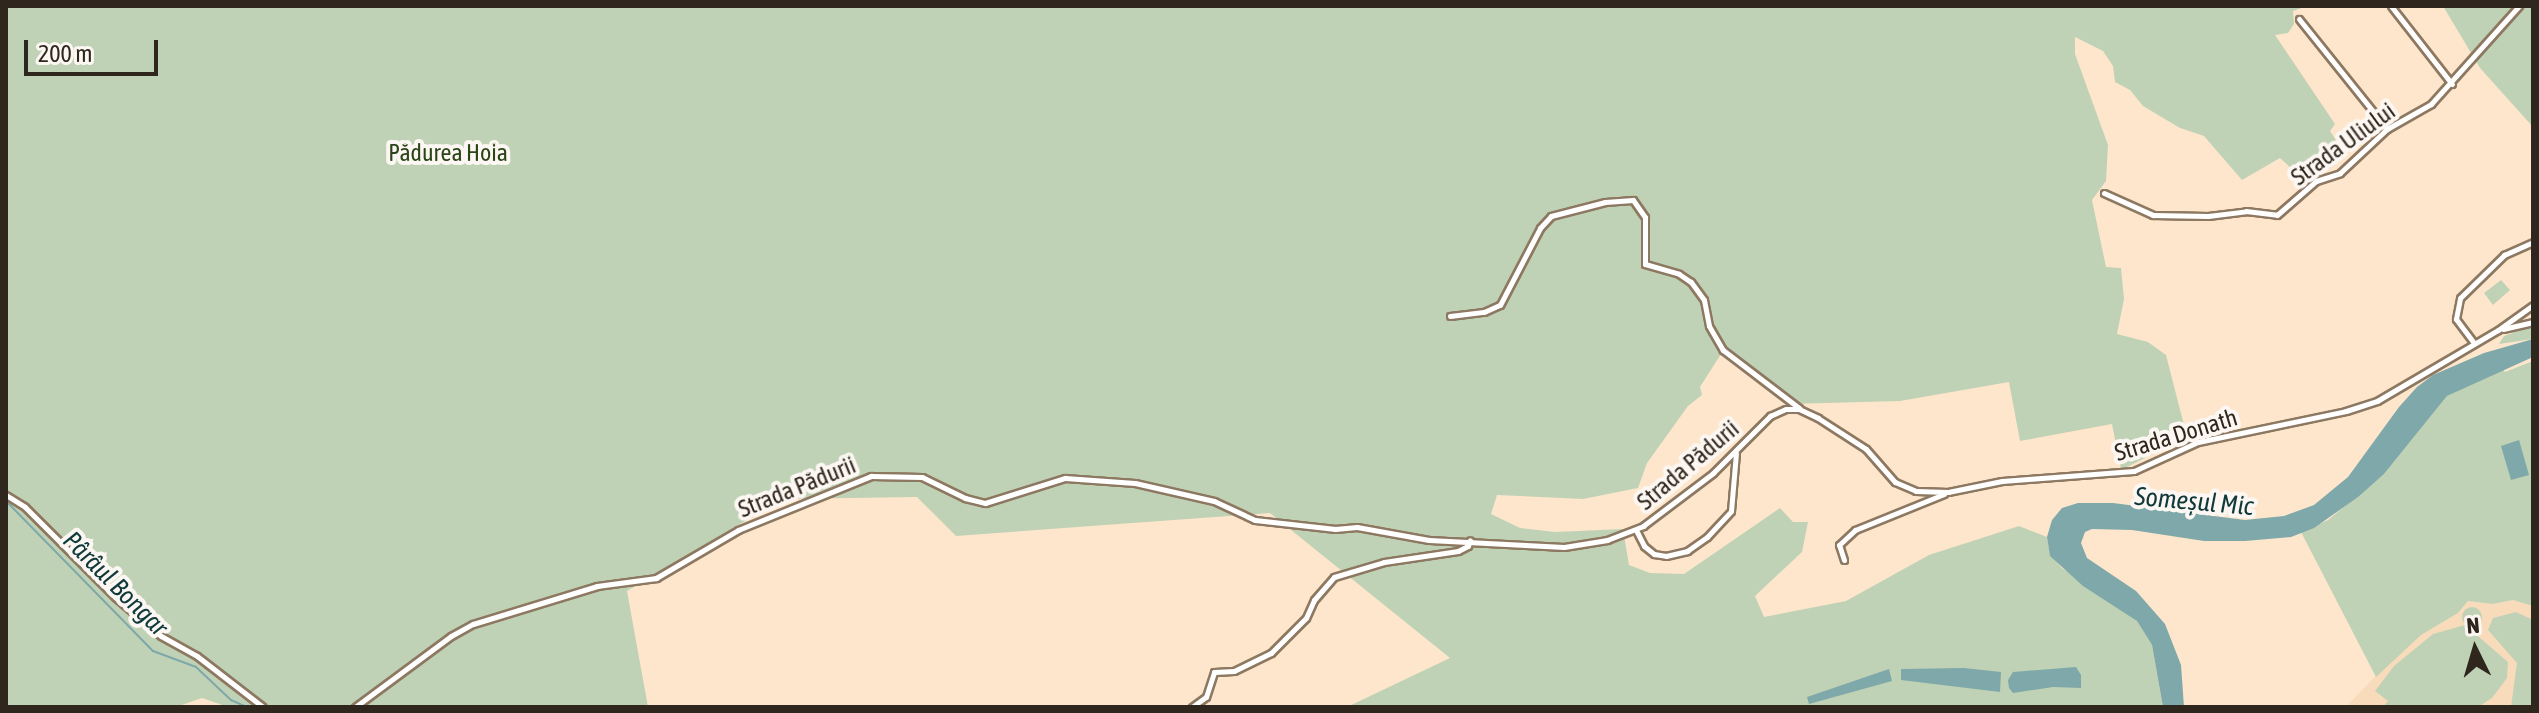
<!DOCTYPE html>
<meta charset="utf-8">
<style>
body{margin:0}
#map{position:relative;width:2539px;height:713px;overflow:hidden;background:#fee6cc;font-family:"Asap Condensed",sans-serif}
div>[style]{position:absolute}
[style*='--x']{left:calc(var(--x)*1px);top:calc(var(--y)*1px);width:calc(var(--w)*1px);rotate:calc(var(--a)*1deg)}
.built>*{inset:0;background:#f8dbbb}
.green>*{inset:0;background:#c0d2b5}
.round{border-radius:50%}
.water>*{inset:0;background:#7ea8a9}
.stream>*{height:2px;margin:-1px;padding:0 1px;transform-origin:1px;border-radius:1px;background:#7ea8a9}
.roads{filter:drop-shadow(2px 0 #8d7861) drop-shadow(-2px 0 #8d7861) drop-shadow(0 2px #8d7861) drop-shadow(0 -2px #8d7861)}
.minor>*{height:5px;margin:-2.5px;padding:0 2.5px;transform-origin:2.5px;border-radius:2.5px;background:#fff}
span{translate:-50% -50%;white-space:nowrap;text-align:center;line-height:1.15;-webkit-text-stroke:8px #fcf7f2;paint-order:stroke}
.street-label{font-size:24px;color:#2f271d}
.park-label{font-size:24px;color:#2b4418}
.water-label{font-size:26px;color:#0f393a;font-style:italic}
.frame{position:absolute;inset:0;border:8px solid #2f271d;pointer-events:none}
.north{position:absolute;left:2435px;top:609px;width:80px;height:80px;-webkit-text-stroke:6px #fcf7f2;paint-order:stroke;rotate:355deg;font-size:22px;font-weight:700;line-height:32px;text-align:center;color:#2f271d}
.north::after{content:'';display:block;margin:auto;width:28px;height:36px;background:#2f271d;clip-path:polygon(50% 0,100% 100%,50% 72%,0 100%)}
.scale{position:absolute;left:24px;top:40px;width:134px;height:36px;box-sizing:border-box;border:4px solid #2f271d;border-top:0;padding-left:10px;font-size:24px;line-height:28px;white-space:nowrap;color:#2f271d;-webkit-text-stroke:6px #fcf7f2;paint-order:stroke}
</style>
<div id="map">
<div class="built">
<i style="clip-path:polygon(2513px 600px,2533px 605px,2533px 677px,2526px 707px,2346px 707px,2386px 665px,2421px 635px,2458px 613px,2468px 601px,2493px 604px)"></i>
</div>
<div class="green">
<i style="clip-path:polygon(6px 6px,2307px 6px,2293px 11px,2294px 24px,2288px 33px,2275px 35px,2335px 124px,2330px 131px,2344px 153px,2334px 166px,2304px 180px,2280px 158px,2242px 180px,2204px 136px,2180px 128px,2143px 106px,2130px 90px,2115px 82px,2113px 66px,2103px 51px,2075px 37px,2075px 54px,2108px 145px,2106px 181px,2092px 200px,2106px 267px,2121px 268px,2124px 299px,2117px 334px,2148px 342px,2166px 355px,2187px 437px,2121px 470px,2112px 424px,2020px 441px,2009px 382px,1900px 401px,1789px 404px,1721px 354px,1700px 387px,1702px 395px,1688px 406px,1647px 463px,1638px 488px,1583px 499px,1497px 495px,1491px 514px,1520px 528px,1555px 532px,1623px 529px,1629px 565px,1650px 573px,1684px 574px,1780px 508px,1793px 522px,1808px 522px,1802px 552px,1755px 596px,1764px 617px,1846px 601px,1929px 555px,2019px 526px,2047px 537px,2050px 555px,2062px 568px,2137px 621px,2152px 645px,2163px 707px,1347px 707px,1450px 658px,1270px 513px,956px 536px,917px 497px,782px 499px,627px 591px,648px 707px,228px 707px,202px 698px,176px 707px,6px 707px)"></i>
<i style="clip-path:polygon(2443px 6px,2533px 6px,2533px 127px,2480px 68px)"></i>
<i style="clip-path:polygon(2501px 280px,2510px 290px,2493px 305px,2484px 293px)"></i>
<i style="clip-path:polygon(2533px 324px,2533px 339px,2499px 344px,2504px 336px,2513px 333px,2512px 329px)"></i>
<i style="clip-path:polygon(2533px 361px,2533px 606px,2513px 600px,2493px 604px,2468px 601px,2458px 613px,2421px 635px,2376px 677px,2301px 532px,2328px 520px,2384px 474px,2447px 396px,2503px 369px,2505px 372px)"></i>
<i class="round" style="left:2462px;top:607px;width:20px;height:20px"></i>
<i style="clip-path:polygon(2516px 612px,2533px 620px,2533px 707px,2511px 707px,2517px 663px,2488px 630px,2493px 618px)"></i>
<i style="clip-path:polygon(2465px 625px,2508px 662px,2507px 678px,2492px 698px,2478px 707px,2383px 707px,2388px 701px,2375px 691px,2394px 666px,2433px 634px)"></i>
</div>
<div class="water">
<i style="clip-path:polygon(2533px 339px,2533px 357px,2447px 396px,2384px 474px,2358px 497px,2314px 528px,2291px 537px,2245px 541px,2204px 541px,2132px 530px,2092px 529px,2085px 532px,2081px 543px,2087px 558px,2136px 591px,2165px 624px,2181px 665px,2184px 707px,2163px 707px,2152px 645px,2137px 621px,2083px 586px,2050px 556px,2047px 537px,2052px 520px,2062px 508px,2078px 503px,2113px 503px,2245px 520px,2284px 516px,2314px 505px,2348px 477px,2399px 407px,2417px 387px,2433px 375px,2484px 353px)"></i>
<i style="clip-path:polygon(2519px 440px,2529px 475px,2511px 480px,2501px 446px)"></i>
<i style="clip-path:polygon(2076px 667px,2081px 675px,2081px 688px,2053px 687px,2013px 693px,2009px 688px,2008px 680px,2013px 672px)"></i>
<i style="clip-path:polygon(1964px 668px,2001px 672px,2000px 692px,1901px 680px,1901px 669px)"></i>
<i style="clip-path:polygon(1889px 669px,1892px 681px,1809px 704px,1807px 697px)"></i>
</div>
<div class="stream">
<i style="--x:6;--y:501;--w:210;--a:45.6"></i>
<i style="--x:153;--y:651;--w:46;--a:20.4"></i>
<i style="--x:196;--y:667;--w:48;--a:43.3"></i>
<i style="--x:231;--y:700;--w:17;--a:24"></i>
</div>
<div class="roads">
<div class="minor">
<i style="--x:2391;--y:6;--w:99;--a:52"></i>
<i style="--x:2299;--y:19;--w:141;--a:51.3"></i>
<i style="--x:2104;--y:193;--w:54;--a:24.2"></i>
<i style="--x:2153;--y:215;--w:55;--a:1"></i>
<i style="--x:2208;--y:216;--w:38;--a:-7"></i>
<i style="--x:2246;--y:211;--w:31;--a:7"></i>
<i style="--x:2277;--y:215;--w:52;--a:-41.1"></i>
<i style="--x:2316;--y:181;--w:25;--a:-18"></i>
<i style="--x:2340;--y:173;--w:64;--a:-43.1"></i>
<i style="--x:2387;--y:129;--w:51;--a:-29.6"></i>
<i style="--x:2431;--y:104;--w:132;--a:-48.1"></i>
<i style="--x:1450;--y:316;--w:34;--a:-7"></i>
<i style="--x:1484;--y:312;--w:17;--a:-24"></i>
<i style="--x:1500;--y:305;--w:87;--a:-62.5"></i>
<i style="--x:1540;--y:228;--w:16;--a:-47"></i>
<i style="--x:1551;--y:216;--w:56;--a:-14.5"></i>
<i style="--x:1605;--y:202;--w:28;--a:-4"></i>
<i style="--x:1633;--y:200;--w:21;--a:55"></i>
<i style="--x:1645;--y:217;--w:47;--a:90"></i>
<i style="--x:1645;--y:264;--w:35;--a:16"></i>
<i style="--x:1679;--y:274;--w:14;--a:34"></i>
<i style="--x:1691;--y:282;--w:22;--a:54"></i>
<i style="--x:1704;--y:300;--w:26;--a:79"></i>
<i style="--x:1709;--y:326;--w:28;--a:60"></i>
<i style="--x:1723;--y:350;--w:96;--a:37.3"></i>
<i style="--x:2503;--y:329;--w:31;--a:-13"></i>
<i style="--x:2474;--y:343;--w:30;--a:-127"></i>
<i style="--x:2456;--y:319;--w:21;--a:-79"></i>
<i style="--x:2460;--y:298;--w:62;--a:-44.3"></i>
<i style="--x:2504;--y:255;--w:32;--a:-24"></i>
<i style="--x:6;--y:495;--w:22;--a:32"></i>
<i style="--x:25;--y:507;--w:127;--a:45"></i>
<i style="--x:115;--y:597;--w:60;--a:40.3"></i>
<i style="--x:161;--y:636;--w:41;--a:29.1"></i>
<i style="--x:197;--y:656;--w:83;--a:37.7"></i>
<i style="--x:1636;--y:530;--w:18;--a:63"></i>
<i style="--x:1644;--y:546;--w:13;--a:39"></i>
<i style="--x:1654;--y:554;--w:12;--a:9"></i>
<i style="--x:1666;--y:556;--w:22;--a:-13"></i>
<i style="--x:1687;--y:551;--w:24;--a:-35"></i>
<i style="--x:1707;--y:537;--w:35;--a:-47"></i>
<i style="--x:1731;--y:511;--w:58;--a:-85.1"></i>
<i style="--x:1844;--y:560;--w:16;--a:-108"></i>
<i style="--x:1839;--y:545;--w:22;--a:-43"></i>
<i style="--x:1855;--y:530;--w:96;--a:-22"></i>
<i style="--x:355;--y:707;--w:119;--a:-36.5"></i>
<i style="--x:451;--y:636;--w:25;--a:-29"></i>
<i style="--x:473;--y:624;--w:130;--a:-17"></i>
<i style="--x:597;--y:586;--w:60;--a:-7.7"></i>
<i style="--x:656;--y:578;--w:95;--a:-30.3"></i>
<i style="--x:738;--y:530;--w:144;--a:-22.1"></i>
<i style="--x:871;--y:476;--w:51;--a:1.1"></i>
<i style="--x:922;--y:477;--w:48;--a:26"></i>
<i style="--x:965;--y:498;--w:21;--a:14"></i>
<i style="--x:985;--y:503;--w:84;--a:-17.4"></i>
<i style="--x:1065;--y:478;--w:70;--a:4.1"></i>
<i style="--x:1135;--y:483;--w:81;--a:12.8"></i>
<i style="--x:1214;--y:501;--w:45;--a:24.9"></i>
<i style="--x:1255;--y:520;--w:81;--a:6.4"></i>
<i style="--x:1335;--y:529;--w:22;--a:-5"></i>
<i style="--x:1357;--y:527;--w:73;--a:10.2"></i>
<i style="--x:1429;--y:540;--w:135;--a:3"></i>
<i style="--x:1564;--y:547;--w:44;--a:-9.2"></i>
<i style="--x:1607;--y:540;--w:39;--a:-21"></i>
<i style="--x:1643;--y:526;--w:88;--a:-37.1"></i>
<i style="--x:1713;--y:473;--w:81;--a:-45"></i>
<i style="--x:1770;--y:416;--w:17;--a:-24"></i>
<i style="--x:1786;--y:409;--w:13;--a:0"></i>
<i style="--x:1799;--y:409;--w:21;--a:25"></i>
<i style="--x:1818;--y:418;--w:57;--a:32.9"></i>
<i style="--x:1866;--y:449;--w:44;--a:48.7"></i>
<i style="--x:1895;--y:482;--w:23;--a:23"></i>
<i style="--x:1916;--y:491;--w:32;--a:2"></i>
<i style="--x:1948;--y:492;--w:55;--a:-11.5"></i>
<i style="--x:2002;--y:481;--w:132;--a:-4.3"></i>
<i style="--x:2134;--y:471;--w:70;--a:-24.4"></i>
<i style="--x:2198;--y:442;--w:151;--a:-11.8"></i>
<i style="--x:2346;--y:411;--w:33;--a:-18"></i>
<i style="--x:2377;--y:401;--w:140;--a:-30.4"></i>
<i style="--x:2498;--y:330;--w:43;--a:-35.5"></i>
<i style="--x:1192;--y:707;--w:17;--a:-36"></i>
<i style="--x:1206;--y:697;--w:26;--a:-72"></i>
<i style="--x:1214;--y:672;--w:20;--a:-3"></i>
<i style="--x:1234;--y:671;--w:41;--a:-25.9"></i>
<i style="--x:1271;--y:653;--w:49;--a:-45"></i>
<i style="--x:1306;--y:618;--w:20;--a:-66"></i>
<i style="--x:1314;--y:600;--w:30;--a:-49"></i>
<i style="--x:1334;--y:577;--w:52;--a:-16.7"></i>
<i style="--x:1384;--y:562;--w:75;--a:-8.5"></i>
<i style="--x:1458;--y:551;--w:11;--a:-27"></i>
<i style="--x:1468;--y:546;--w:6;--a:-72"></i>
</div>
</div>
<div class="street-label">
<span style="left:2343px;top:144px;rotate:-36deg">Strada Uliului</span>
<span style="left:2176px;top:435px;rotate:-17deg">Strada Donath</span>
<span style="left:1688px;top:465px;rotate:-40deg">Strada Pădurii</span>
<span style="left:797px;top:487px;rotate:-22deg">Strada Pădurii</span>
</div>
<div class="park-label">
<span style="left:448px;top:153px">Pădurea Hoia</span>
</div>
<div class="water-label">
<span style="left:2194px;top:502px;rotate:5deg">Someșul Mic</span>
<span style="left:115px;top:584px;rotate:45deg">Pârâul Bongar</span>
</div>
<div class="frame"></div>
<div class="north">N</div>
<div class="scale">200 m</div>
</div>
